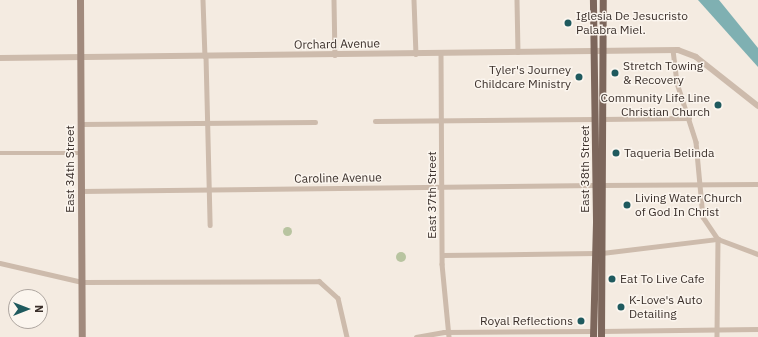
<!DOCTYPE html>
<style>
body{margin:0}
#map{position:relative;width:758px;height:337px;overflow:hidden;background:#f4ebe1;font-family:"IBM Plex Sans",sans-serif}
div>[style]{position:absolute}
[style*='--x']{left:calc(var(--x)*1px);top:calc(var(--y)*1px);width:calc(var(--w)*1px);rotate:calc(var(--a)*1deg)}
.green>*{inset:0;background:#b8c4a0}
.round{border-radius:50%}
.water>*{inset:0;background:#7fb0b2}
.minor>*{height:4.5px;margin:-2.25px;padding:0 2.25px;transform-origin:2.25px;border-radius:2.25px;background:#cdbbac}
.tertiary>*{height:6px;margin:-3px;padding:0 3px;transform-origin:3px;border-radius:3px;background:#cdbbac}
.secondary>*{height:7px;margin:-3.5px;padding:0 3.5px;transform-origin:3.5px;border-radius:3.5px;background:#a18a7d}
.primary>*{height:7px;margin:-3.5px;padding:0 3.5px;transform-origin:3.5px;border-radius:3.5px;background:#7d675c}
.dots>*{width:11px;height:11px;translate:-50% -50%;box-sizing:border-box;border:2px solid #fbf5ee;border-radius:50%}
span{translate:-50% -50%;white-space:nowrap;text-align:center;line-height:1.15;-webkit-text-stroke:3px #fbf5ee;paint-order:stroke}
.poi-label{font-size:12px;color:#3b302b}
.left{translate:0 -50%;text-align:left}
.right{translate:-100% -50%;text-align:right}
.street-label{font-size:12px;color:#3b302b}
.north{position:absolute;left:8px;top:289px;width:40px;height:40px;box-sizing:border-box;background:#fbf5ee;border:1px solid #aea6a0;border-radius:50%;rotate:90deg;font-size:11px;font-weight:700;line-height:16px;text-align:center;color:#3b302b}
.north::after{content:'';display:block;margin:auto;width:14px;height:18px;background:#1f5a5e;clip-path:polygon(50% 0,100% 100%,50% 72%,0 100%)}
</style>
<div id="map">
<div class="green">
<i class="round" style="left:282.5px;top:226.5px;width:9px;height:9px"></i>
<i class="round" style="left:396px;top:252px;width:10px;height:10px"></i>
</div>
<div class="water">
<i style="clip-path:polygon(698px 0,719px 0,758px 48px,758px 67px)"></i>
</div>
<div class="minor">
<i style="--x:203;--y:0;--w:56;--a:88"></i>
<i style="--x:334;--y:0;--w:55;--a:89"></i>
<i style="--x:414;--y:0;--w:54;--a:87.9"></i>
<i style="--x:517;--y:0;--w:52;--a:88.9"></i>
<i style="--x:673;--y:50;--w:33;--a:83"></i>
<i style="--x:677;--y:83;--w:62;--a:72.1"></i>
<i style="--x:696;--y:142;--w:75;--a:84.7"></i>
<i style="--x:703;--y:217;--w:27;--a:56"></i>
<i style="--x:718;--y:239;--w:43;--a:20.6"></i>
<i style="--x:441;--y:53;--w:211;--a:89.7"></i>
<i style="--x:442;--y:264;--w:73;--a:84.5"></i>
<i style="--x:206;--y:56;--w:169;--a:88.6"></i>
<i style="--x:602;--y:119;--w:87;--a:-0.7"></i>
<i style="--x:375;--y:121;--w:220;--a:-0.5"></i>
<i style="--x:81;--y:124;--w:234;--a:-0.5"></i>
<i style="--x:0;--y:153;--w:81;--a:0"></i>
<i style="--x:602;--y:185;--w:156;--a:-0.4"></i>
<i style="--x:81;--y:191;--w:515;--a:-0.67"></i>
<i style="--x:602;--y:253;--w:117;--a:-6.9"></i>
<i style="--x:718;--y:239;--w:98;--a:90.6"></i>
<i style="--x:442;--y:255;--w:153;--a:-0.7"></i>
<i style="--x:0;--y:263;--w:84;--a:13"></i>
<i style="--x:82;--y:282;--w:237;--a:-0.2"></i>
<i style="--x:319;--y:281;--w:25;--a:42"></i>
<i style="--x:338;--y:298;--w:40;--a:77"></i>
<i style="--x:601;--y:331;--w:157;--a:-0.7"></i>
<i style="--x:416;--y:337;--w:28;--a:-10"></i>
<i style="--x:444;--y:332;--w:149;--a:-0.4"></i>
</div>
<div class="tertiary">
<i style="--x:0;--y:58;--w:678;--a:-0.68"></i>
<i style="--x:678;--y:50;--w:19;--a:21"></i>
<i style="--x:696;--y:57;--w:79;--a:38.3"></i>
</div>
<div class="secondary">
<i style="--x:80;--y:0;--w:337;--a:89.7"></i>
</div>
<div class="primary">
<i style="--x:593;--y:337;--w:117;--a:-88.5"></i>
<i style="--x:596;--y:220;--w:220;--a:-90.8"></i>
<i style="--x:601;--y:337;--w:337;--a:-89.7"></i>
</div>
<div class="dots">
<i style="left:568px;top:23px;background:#1f5a5e"></i>
<i style="left:615px;top:73px;background:#1f5a5e"></i>
<i style="left:579px;top:77px;background:#1f5a5e"></i>
<i style="left:718px;top:105px;background:#1f5a5e"></i>
<i style="left:616px;top:153px;background:#1f5a5e"></i>
<i style="left:627px;top:205px;background:#1f5a5e"></i>
<i style="left:612px;top:279px;background:#1f5a5e"></i>
<i style="left:621px;top:307px;background:#1f5a5e"></i>
<i style="left:581px;top:321px;background:#1f5a5e"></i>
</div>
<div class="poi-label">
<span class="left" style="left:576px;top:23px">Iglesia De Jesucristo<br>Palabra Miel.</span>
<span class="left" style="left:623px;top:73px">Stretch Towing<br>&amp; Recovery</span>
<span class="right" style="left:571px;top:77px">Tyler's Journey<br>Childcare Ministry</span>
<span class="right" style="left:710px;top:105px">Community Life Line<br>Christian Church</span>
<span class="left" style="left:624px;top:153px">Taqueria Belinda</span>
<span class="left" style="left:635px;top:205px">Living Water Church<br>of God In Christ</span>
<span class="left" style="left:620px;top:279px">Eat To Live Cafe</span>
<span class="left" style="left:629px;top:307px">K-Love's Auto<br>Detailing</span>
<span class="right" style="left:573px;top:321px">Royal Reflections</span>
</div>
<div class="street-label">
<span style="left:337px;top:44px;rotate:-1deg">Orchard Avenue</span>
<span style="left:70px;top:169px;rotate:-90deg">East 34th Street</span>
<span style="left:585px;top:169px;rotate:-90deg">East 38th Street</span>
<span style="left:338px;top:178px;rotate:-1deg">Caroline Avenue</span>
<span style="left:432px;top:195px;rotate:-90deg">East 37th Street</span>
</div>
<div class="north">N</div>
</div>
